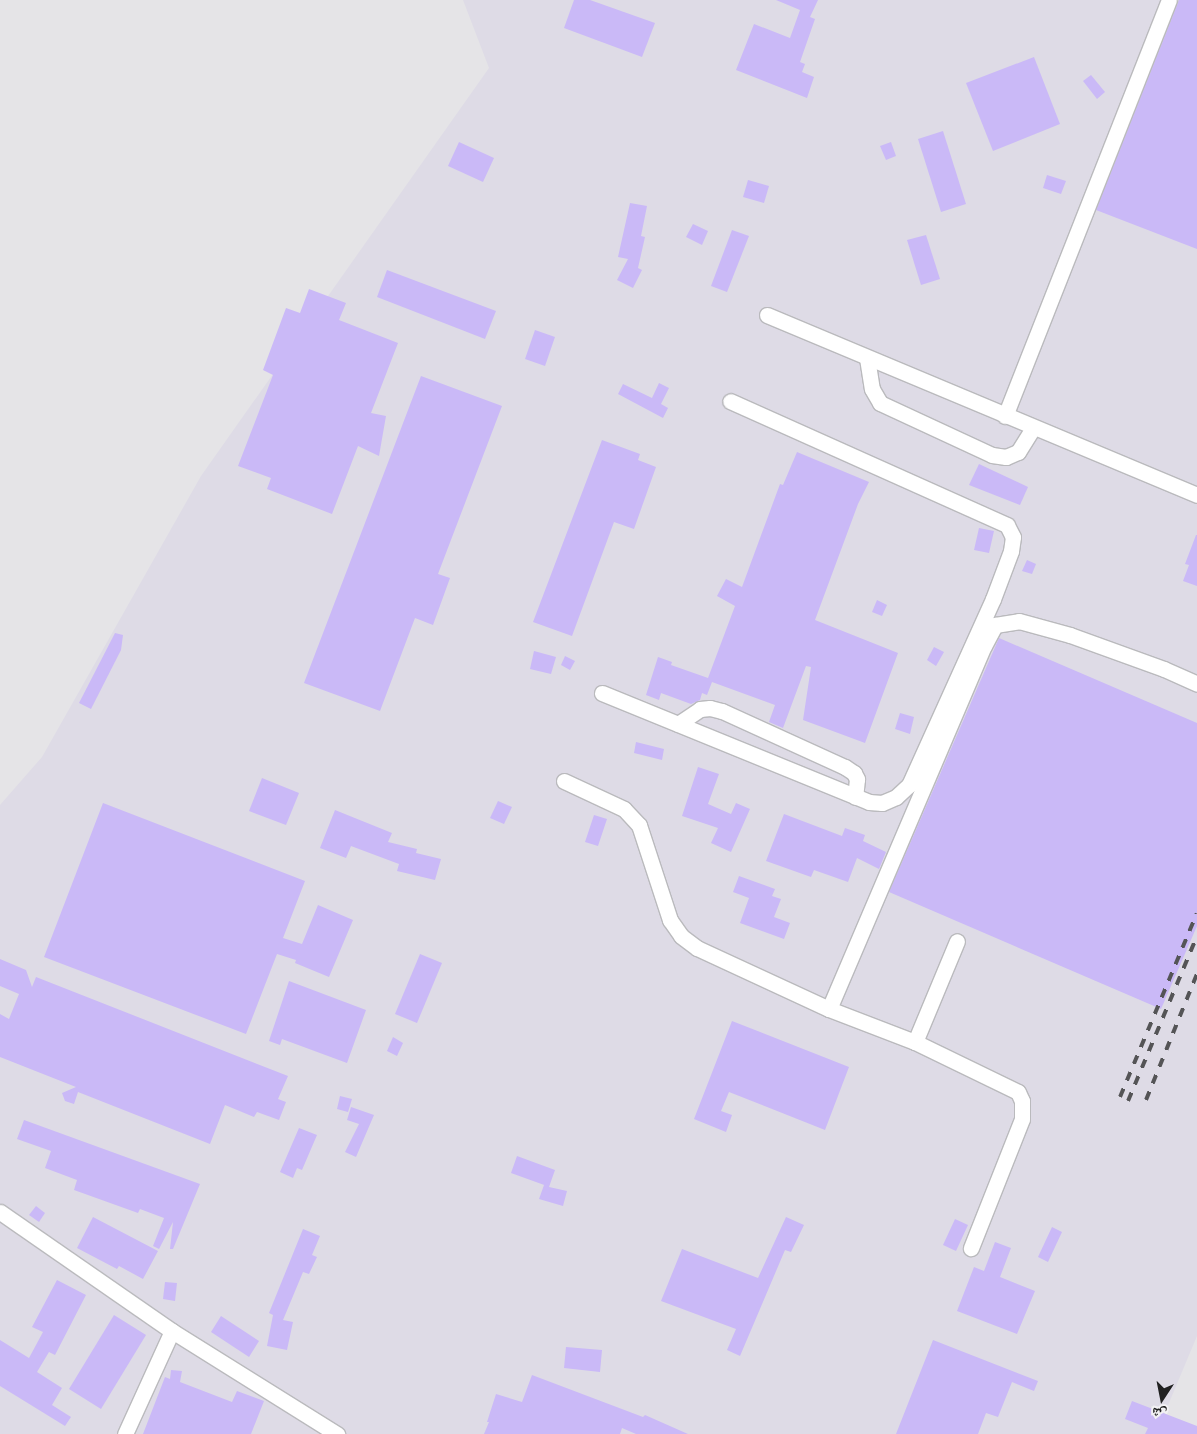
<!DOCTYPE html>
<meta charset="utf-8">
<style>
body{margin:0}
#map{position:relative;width:1197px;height:1434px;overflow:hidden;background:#e5e4e7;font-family:"Golos Text","Noto Naskh Arabic",sans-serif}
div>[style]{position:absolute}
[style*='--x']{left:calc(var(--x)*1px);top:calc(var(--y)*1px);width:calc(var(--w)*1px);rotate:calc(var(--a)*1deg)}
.built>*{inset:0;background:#dedbe6}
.building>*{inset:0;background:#cab9f7}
.roads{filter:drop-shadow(1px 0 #bababd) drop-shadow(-1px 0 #bababd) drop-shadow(0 1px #bababd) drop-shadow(0 -1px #bababd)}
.minor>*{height:15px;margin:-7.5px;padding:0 7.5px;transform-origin:7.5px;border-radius:7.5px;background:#fff}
.rail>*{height:4px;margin-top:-2px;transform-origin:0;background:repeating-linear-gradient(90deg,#545456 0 9px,transparent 0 18px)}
span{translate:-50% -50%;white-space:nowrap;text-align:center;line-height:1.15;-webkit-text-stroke:4px #f2f1f4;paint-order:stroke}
.north{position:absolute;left:1137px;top:1374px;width:50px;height:50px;-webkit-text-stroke:4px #f2f1f4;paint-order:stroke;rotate:191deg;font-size:14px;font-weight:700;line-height:20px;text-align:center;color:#212122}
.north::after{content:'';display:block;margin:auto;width:18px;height:22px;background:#212122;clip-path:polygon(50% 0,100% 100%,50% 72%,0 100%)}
</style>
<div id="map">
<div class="built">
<i style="clip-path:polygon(463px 0,1197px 0,1197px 1336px,1156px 1434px,0 1434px,0 805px,42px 757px,201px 476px,489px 68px)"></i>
</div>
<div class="building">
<i style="clip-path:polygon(574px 0,590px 0,655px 23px,642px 57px,564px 28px)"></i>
<i style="clip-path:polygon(776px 0,818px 0,810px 17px,815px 19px,800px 62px,805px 64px,802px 72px,814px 77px,807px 98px,736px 70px,754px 24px,790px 38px,800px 10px)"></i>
<i style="clip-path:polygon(1179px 0,1197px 0,1197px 249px,1096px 210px)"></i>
<i style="clip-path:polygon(1034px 57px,1060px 124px,993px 151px,966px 83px)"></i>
<i style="clip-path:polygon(1091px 75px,1105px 92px,1097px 99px,1083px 81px)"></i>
<i style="clip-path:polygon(943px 131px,966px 204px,941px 212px,918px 139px)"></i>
<i style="clip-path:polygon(459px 142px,494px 158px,483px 182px,448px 166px)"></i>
<i style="clip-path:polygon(891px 142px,896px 156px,886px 160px,880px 146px)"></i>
<i style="clip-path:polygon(1047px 175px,1066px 181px,1061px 194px,1043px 188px)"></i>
<i style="clip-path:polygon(748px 180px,769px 186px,764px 203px,743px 197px)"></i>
<i style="clip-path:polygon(630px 203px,647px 206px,641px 236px,645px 237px,638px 268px,642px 270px,633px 288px,617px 280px,628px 259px,618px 257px)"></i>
<i style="clip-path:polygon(693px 224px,708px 231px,702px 245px,686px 237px)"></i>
<i style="clip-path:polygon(732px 230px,749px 236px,727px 292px,711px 286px)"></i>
<i style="clip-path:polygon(926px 235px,940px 279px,921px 285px,907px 240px)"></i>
<i style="clip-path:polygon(387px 270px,496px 311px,485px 339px,377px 297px)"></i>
<i style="clip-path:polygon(309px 289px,346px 303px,339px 320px,398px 343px,371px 413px,386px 416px,379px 456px,358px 446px,332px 514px,267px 489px,271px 478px,238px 466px,273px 375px,263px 370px,286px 308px,300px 313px)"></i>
<i style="clip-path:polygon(535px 330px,555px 337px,545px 366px,525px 359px)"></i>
<i style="clip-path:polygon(421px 376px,502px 406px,438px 574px,450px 578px,433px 625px,415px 618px,380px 711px,304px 683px)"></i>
<i style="clip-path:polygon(659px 383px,669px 388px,661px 404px,668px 408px,663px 418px,618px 394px,623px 384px,652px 398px)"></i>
<i style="clip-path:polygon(602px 440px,640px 454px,638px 460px,656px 467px,634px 529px,614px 522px,572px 636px,533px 622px)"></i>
<i style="clip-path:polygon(797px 452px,869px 482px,858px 504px,815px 620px,898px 653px,865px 743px,803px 720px,811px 667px,806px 666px,783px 728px,769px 722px,775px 705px,712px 682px,707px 695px,702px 693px,700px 700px,691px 704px,661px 693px,659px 700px,646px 695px,658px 657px,672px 662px,671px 665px,708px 678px,735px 606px,717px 596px,726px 579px,742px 587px,780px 484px,783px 485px)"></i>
<i style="clip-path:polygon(979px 464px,1028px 487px,1020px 505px,969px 485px)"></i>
<i style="clip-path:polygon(979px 528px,994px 531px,989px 553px,974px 550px)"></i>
<i style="clip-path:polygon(1196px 535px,1197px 535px,1197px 586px,1183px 581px,1189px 565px,1185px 564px)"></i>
<i style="clip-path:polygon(1027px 560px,1036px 564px,1032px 574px,1022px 571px)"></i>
<i style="clip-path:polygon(877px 600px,887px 605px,882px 616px,872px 612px)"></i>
<i style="clip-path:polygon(115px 633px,123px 635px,121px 650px,91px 709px,79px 703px)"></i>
<i style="clip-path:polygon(999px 638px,1197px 723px,1197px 926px,1161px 1009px,889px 892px)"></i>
<i style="clip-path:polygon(934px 647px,944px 652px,936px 666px,927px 660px)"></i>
<i style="clip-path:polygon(534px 651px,556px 657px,551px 674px,530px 669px)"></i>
<i style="clip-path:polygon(565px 656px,575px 661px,570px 670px,561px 665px)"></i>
<i style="clip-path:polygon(900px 713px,914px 717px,910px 734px,895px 729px)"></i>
<i style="clip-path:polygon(636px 742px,664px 749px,662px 760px,634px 753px)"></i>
<i style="clip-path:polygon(698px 767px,719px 774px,708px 804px,731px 814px,736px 803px,750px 809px,731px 852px,711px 843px,718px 828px,682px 816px)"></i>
<i style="clip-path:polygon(262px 778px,299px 793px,286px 825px,249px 811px)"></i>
<i style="clip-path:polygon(498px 801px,512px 807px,504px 824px,490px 818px)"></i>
<i style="clip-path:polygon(103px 803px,305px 881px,283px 938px,302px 944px,318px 905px,353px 920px,329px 977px,295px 963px,296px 960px,277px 954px,246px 1034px,44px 957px)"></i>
<i style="clip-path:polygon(335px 810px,392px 833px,388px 842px,417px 849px,416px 853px,441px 859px,435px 880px,397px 871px,399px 864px,351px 846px,346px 858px,320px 848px)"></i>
<i style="clip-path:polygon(784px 814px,842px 836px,845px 828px,865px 835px,863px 841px,886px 852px,879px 869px,857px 858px,848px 882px,814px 870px,811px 877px,766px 861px)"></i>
<i style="clip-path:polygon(594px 815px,607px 819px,598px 846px,585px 842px)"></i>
<i style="clip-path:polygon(739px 876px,775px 889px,772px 896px,781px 899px,774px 917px,790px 923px,784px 939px,740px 923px,749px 898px,733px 892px)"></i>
<i style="clip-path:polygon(420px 954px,442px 963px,417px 1023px,395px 1014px)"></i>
<i style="clip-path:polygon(0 959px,26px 970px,32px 987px,36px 977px,288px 1076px,278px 1099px,286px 1102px,279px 1120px,257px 1112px,254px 1117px,225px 1105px,210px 1144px,78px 1092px,74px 1104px,65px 1101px,62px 1093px,76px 1087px,0 1057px,0 1014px,9px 1019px,19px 994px,0 986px)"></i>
<i style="clip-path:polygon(289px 981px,366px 1010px,347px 1063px,282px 1039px,280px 1045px,269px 1041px)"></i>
<i style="clip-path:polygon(732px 1021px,849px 1067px,825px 1130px,729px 1092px,721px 1111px,732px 1115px,726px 1132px,694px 1119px)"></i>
<i style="clip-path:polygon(393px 1037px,403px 1043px,397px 1056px,387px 1051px)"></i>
<i style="clip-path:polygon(340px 1096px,352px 1099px,348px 1112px,337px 1109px)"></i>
<i style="clip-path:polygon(351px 1107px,374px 1115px,356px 1157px,345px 1152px,359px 1124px,347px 1120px)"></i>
<i style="clip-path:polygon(24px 1120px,200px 1184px,173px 1249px,170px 1249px,173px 1222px,159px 1249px,153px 1246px,164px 1218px,140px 1209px,138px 1213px,74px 1190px,77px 1180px,45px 1168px,51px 1151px,17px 1139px)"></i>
<i style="clip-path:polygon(299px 1128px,317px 1135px,302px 1170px,297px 1168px,293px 1178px,280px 1172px)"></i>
<i style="clip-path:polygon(517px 1156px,555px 1170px,549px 1187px,567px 1191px,563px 1206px,539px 1199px,544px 1185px,547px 1186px,511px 1173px)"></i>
<i style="clip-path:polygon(36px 1206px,45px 1213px,39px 1222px,29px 1215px)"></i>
<i style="clip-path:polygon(93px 1217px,158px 1251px,143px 1279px,119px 1266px,117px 1269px,77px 1248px)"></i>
<i style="clip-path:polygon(786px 1217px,804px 1225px,791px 1252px,785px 1250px,740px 1356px,727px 1350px,736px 1329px,661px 1301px,682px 1249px,758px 1278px)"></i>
<i style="clip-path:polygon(955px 1219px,968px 1225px,956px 1251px,943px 1245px)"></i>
<i style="clip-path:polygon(1052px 1227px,1062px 1232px,1048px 1262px,1038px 1257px)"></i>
<i style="clip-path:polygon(303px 1229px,320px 1236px,312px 1255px,317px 1257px,309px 1274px,303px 1272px,283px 1320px,293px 1322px,287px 1350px,267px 1346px,273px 1315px,269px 1313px)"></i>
<i style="clip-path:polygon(995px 1242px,1011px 1248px,1000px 1277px,1035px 1291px,1017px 1334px,957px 1311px,974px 1267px,984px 1271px)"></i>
<i style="clip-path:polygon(57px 1280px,86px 1295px,55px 1355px,49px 1352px,37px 1372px,62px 1388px,52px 1405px,71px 1417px,65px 1426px,0 1386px,0 1340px,29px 1358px,43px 1332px,32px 1327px)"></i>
<i style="clip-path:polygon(165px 1282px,177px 1283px,175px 1301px,163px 1299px)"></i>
<i style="clip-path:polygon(114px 1315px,146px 1335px,101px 1409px,69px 1389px)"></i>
<i style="clip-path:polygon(221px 1316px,259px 1341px,249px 1357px,211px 1332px)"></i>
<i style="clip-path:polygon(933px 1340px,1038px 1381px,1034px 1391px,1012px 1382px,998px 1417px,986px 1413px,978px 1434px,896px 1434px)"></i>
<i style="clip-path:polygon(566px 1347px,602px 1350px,600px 1372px,564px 1368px)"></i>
<i style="clip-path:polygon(171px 1370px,182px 1371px,180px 1382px,232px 1402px,237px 1391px,264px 1401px,251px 1434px,143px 1434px,165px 1377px,170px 1379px)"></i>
<i style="clip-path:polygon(532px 1375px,643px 1417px,645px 1415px,688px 1434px,636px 1434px,622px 1428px,620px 1434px,484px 1434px,489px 1422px,487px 1422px,496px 1394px,522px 1402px)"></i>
<i style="clip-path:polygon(1132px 1401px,1197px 1426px,1197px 1434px,1145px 1434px,1148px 1428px,1125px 1419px)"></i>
</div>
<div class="roads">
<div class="minor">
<i style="--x:767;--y:315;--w:466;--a:22.7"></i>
<i style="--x:867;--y:358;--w:31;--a:81"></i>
<i style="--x:872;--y:389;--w:16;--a:60"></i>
<i style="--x:880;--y:403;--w:123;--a:24.9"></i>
<i style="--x:992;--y:455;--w:14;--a:8"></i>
<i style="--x:1006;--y:457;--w:13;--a:-23"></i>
<i style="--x:1018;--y:452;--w:28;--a:-58"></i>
<i style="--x:1005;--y:416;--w:447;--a:-68.5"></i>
<i style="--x:602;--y:693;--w:288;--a:22.2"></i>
<i style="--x:869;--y:802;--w:13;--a:4"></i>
<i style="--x:882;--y:803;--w:15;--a:-23"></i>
<i style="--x:896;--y:797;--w:18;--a:-43"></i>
<i style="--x:909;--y:785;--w:204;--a:-65.7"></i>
<i style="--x:993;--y:599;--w:51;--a:-69.4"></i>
<i style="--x:1011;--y:551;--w:14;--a:-82"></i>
<i style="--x:1013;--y:537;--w:13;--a:-117"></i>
<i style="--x:1007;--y:525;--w:303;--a:-155.9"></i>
<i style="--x:678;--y:724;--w:27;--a:-34"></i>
<i style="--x:700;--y:709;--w:10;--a:-6"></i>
<i style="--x:710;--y:708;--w:12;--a:14"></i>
<i style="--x:722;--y:711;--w:135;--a:24.5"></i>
<i style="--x:845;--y:767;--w:11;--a:34"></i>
<i style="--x:854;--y:773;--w:7;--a:63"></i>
<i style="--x:857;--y:779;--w:18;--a:96"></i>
<i style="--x:564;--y:781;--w:66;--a:25"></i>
<i style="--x:624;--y:809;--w:22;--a:47"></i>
<i style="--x:639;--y:825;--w:100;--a:71.9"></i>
<i style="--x:670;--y:920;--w:19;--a:55"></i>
<i style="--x:681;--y:936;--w:20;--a:37"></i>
<i style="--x:697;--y:948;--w:145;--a:24.8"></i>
<i style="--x:829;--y:1009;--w:92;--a:21"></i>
<i style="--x:915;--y:1042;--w:114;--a:25.9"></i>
<i style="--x:1018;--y:1092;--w:10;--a:66"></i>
<i style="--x:1022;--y:1101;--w:18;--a:90"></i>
<i style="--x:1022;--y:1119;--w:139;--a:111.6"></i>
<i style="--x:829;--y:1009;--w:395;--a:-66.9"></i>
<i style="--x:984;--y:646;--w:24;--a:-62"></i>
<i style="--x:995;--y:625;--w:24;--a:-9"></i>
<i style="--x:1019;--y:621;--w:53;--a:15.4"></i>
<i style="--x:1070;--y:635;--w:100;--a:19.9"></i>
<i style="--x:1164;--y:669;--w:36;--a:24"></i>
<i style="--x:915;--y:1042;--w:109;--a:-67.4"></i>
<i style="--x:0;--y:1212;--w:209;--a:34.7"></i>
<i style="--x:172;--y:1331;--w:195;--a:32"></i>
<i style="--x:125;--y:1434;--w:113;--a:-65.5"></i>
</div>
</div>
<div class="rail">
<i style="--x:1120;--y:1097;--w:199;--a:-67.3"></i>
<i style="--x:1146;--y:1100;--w:136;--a:-68"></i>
<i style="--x:1128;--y:1101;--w:179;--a:-67.3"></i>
</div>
<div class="north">ش</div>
</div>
